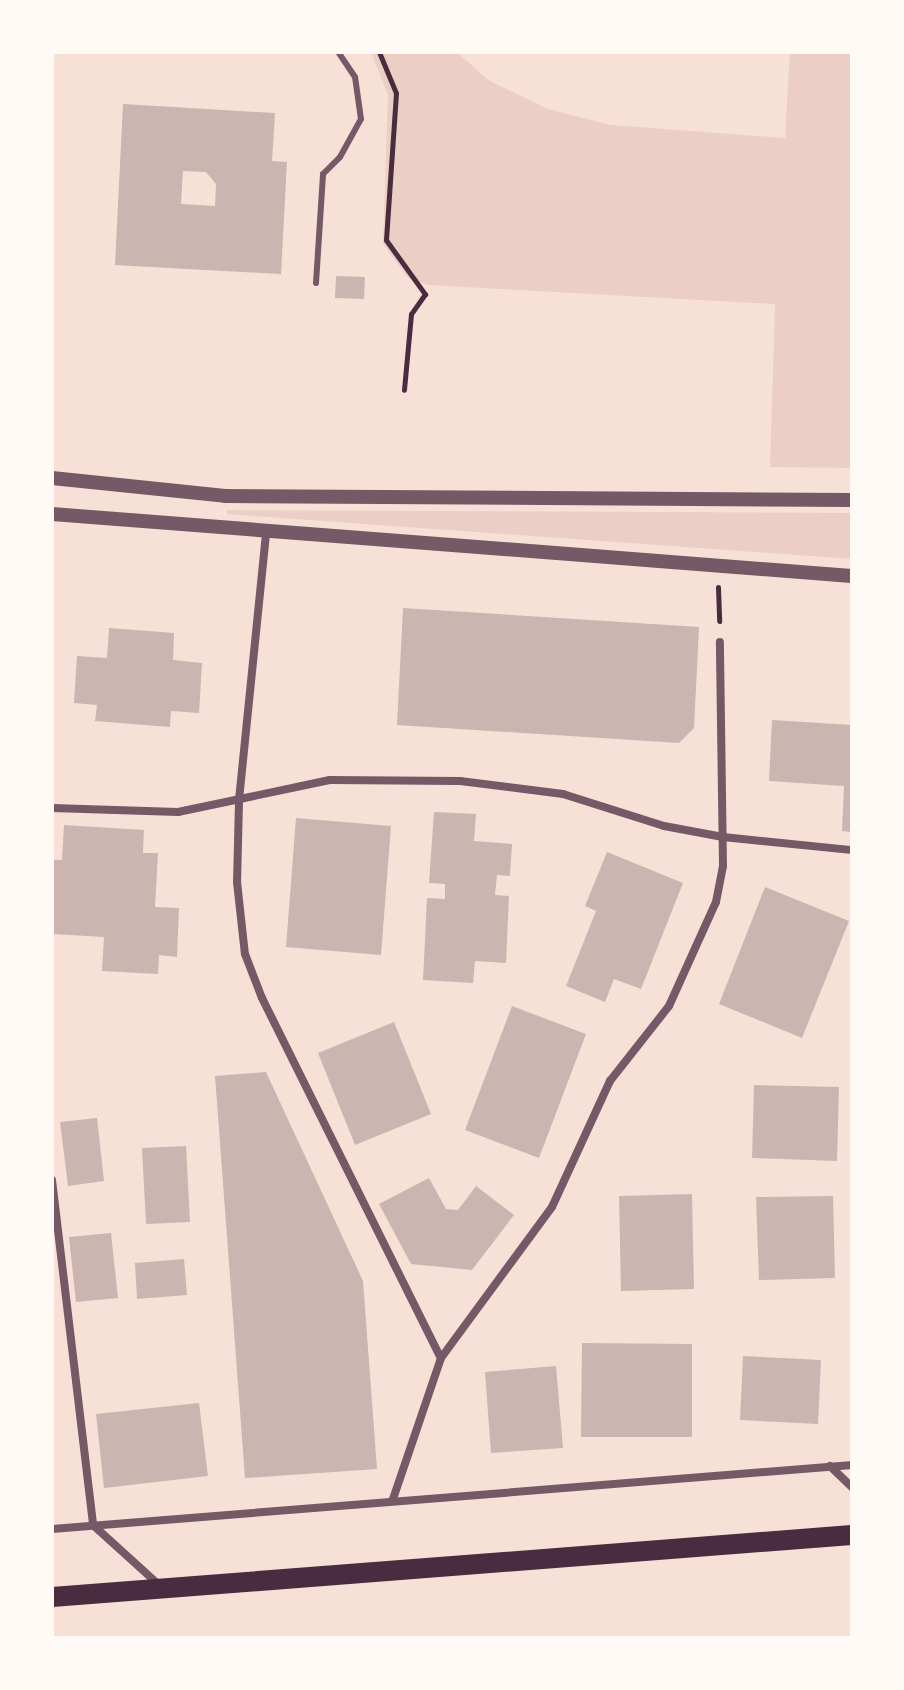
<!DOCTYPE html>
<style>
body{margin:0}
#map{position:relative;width:904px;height:1690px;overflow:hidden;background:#f7e1d7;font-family:"Asap Condensed",sans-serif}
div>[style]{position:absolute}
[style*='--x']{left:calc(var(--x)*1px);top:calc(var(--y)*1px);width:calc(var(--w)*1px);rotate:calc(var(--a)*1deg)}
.green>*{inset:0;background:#ebcfc5}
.building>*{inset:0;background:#ccb4b1}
.path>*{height:5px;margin:-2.5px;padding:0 2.5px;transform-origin:2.5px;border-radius:2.5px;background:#4a2c40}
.service>*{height:6px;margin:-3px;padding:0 3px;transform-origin:3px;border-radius:3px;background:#755966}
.minor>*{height:8px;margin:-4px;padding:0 4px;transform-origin:4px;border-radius:4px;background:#755966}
.tertiary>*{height:14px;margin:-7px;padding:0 7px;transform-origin:7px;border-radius:7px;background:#755966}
.primary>*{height:20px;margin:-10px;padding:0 10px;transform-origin:10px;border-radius:10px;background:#4a2c40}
span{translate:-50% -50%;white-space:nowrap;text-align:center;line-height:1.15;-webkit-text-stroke:6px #fffaf5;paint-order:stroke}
.frame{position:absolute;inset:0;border:54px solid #fffaf5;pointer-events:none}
</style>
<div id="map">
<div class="green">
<i style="clip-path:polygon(371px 52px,457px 52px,488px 80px,548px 109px,611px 125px,785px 138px,790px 52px,852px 52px,852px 468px,770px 467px,775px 304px,428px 285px,408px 278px,383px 244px,388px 95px)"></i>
<i style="clip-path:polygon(227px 510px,852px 513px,852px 559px,227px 514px)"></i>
</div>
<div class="building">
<i style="clip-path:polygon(evenodd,123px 104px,275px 113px,272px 161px,287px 162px,281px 274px,115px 265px,123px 104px,183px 171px,206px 172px,216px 184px,215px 206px,181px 204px,183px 171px)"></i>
<i style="clip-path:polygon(336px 276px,365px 277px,364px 299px,335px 298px)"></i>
<i style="clip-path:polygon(403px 608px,699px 627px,694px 728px,679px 743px,397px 725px)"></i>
<i style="clip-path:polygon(109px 628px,174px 633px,173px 660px,202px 663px,199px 713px,171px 711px,170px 727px,95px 721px,97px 705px,74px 703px,77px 656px,107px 658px)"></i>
<i style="clip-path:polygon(772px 720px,852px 725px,852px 832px,842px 831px,844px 786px,769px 781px)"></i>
<i style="clip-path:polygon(434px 812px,476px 814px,474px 841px,512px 844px,510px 876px,497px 875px,495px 895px,509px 896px,506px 963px,475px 961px,473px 983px,423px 980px,427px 898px,445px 899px,445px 884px,429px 883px)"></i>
<i style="clip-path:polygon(296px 818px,391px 826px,381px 955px,286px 947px)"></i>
<i style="clip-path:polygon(64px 825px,144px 830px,143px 853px,158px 853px,155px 907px,179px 908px,177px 957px,159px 955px,158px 974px,102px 971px,104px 937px,52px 934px,52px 860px,62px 860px)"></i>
<i style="clip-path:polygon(607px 852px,683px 883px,641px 989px,614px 979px,605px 1002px,566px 986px,596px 911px,585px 906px)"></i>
<i style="clip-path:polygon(765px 887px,849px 921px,802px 1038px,719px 1004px)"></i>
<i style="clip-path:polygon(512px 1006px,586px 1034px,539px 1158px,465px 1130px)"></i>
<i style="clip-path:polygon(394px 1022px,431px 1114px,355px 1145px,318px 1053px)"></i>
<i style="clip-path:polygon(266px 1072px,363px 1281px,377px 1469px,245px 1478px,215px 1076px)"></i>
<i style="clip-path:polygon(754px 1085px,839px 1087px,837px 1161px,752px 1158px)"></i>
<i style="clip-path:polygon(97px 1118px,104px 1181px,68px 1186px,60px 1122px)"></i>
<i style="clip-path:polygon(186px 1146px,190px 1222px,146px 1224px,142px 1148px)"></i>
<i style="clip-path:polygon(429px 1178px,446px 1209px,458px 1210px,476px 1186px,514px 1215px,472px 1270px,411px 1264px,379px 1204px)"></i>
<i style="clip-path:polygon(692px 1194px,694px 1289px,621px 1291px,619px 1196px)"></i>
<i style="clip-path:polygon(833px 1196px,835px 1278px,759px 1280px,756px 1197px)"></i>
<i style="clip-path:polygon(111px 1233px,118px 1298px,76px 1302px,69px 1237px)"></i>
<i style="clip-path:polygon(184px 1259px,187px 1295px,137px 1299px,135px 1263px)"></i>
<i style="clip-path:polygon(582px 1343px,692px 1344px,692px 1437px,581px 1437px)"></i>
<i style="clip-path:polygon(743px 1356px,821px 1360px,818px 1424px,740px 1420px)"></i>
<i style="clip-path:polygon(556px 1366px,563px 1448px,491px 1453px,485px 1372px)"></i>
<i style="clip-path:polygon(199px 1403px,208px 1476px,104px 1488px,96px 1414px)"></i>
</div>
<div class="path">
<i style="--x:379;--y:52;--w:44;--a:67.5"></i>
<i style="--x:396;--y:93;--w:147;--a:93.9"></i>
<i style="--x:386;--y:240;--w:67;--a:54.2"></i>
<i style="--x:425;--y:294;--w:24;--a:125"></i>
<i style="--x:411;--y:314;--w:76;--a:95.3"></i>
<i style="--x:718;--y:587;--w:34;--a:88"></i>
</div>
<div class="service">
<i style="--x:316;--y:283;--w:109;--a:-86.3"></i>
<i style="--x:323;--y:174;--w:24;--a:-45"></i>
<i style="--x:340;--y:157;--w:43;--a:-61.1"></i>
<i style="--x:361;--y:119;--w:42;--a:-98.1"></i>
<i style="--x:355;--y:77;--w:30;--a:-124"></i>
</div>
<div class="minor">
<i style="--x:266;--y:534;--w:269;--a:95.8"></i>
<i style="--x:239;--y:802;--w:80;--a:91.4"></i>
<i style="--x:237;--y:882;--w:72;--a:83.7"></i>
<i style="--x:245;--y:954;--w:47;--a:68.9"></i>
<i style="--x:262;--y:998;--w:402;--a:63.6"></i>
<i style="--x:52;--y:808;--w:126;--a:1.8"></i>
<i style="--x:178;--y:812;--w:155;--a:-11.9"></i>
<i style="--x:330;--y:780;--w:130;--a:0.4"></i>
<i style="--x:460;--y:781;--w:104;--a:7.2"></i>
<i style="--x:563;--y:794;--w:106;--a:17.6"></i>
<i style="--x:664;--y:826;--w:60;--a:10.6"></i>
<i style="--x:723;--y:837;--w:130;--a:5.8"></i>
<i style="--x:52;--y:1180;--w:347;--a:83.2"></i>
<i style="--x:93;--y:1525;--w:88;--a:42.2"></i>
<i style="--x:830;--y:1466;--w:30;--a:44"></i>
<i style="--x:393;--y:1499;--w:149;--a:-71.2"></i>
<i style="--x:441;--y:1358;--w:187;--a:-53.7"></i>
<i style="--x:552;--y:1207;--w:139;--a:-65.3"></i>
<i style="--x:610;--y:1081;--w:95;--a:-51.8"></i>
<i style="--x:669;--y:1006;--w:114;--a:-65.7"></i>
<i style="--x:716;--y:902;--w:37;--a:-79"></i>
<i style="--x:723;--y:866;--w:224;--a:-90.8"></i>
<i style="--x:52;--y:1529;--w:803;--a:-4.57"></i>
</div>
<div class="tertiary">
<i style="--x:52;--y:478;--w:174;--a:5.9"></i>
<i style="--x:225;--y:496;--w:627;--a:0.37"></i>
<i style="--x:52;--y:514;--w:802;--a:4.43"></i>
</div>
<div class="primary">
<i style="--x:52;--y:1597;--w:802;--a:-4.43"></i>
</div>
<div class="frame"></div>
</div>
